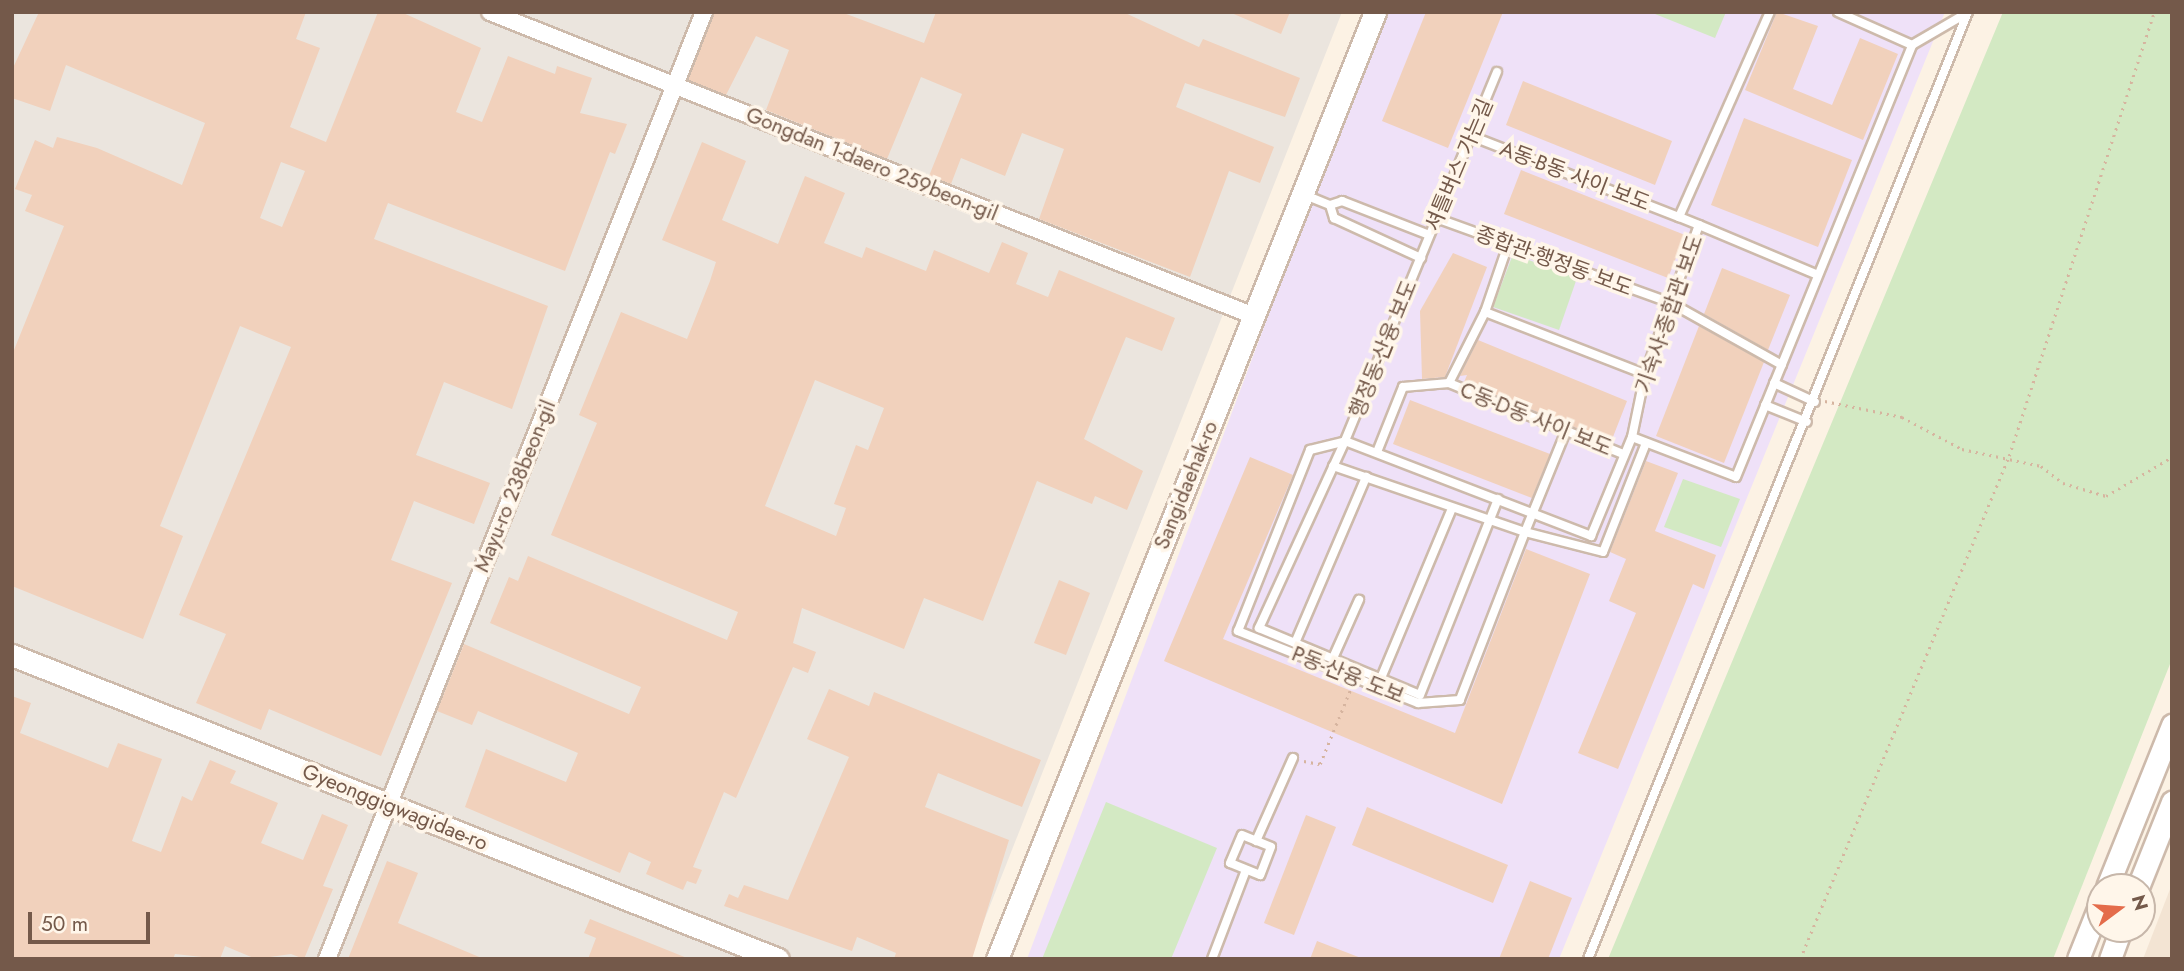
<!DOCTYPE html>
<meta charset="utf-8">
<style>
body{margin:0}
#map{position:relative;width:2184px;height:971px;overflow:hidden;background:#fcf2e4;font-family:Jost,"Noto Sans KR",sans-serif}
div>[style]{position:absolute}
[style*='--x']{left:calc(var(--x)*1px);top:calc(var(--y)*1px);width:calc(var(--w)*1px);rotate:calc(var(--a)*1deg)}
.residential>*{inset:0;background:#f3e4d3}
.industrial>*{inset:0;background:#ebe5de}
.education>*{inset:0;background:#efe1f8}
.green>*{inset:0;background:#d3e9c3}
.building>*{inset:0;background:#f1d1bc}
.path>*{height:2.5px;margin-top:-1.25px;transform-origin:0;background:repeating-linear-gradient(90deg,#d6b49f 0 2px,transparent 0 7px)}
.roads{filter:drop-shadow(2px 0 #cdbaab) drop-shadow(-2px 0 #cdbaab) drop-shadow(0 2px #cdbaab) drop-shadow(0 -2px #cdbaab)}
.lane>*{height:8px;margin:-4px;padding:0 4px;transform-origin:4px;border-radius:4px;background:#fff}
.street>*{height:16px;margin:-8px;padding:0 8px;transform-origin:8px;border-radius:8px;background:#fff}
.secondary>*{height:21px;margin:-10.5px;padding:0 10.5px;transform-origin:10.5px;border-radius:10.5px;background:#fff}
span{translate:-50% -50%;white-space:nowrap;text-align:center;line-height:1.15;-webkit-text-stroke:7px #fff6ea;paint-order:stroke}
.street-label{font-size:21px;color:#74594a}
.frame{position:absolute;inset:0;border:14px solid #74594a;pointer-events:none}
.north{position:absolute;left:2086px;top:873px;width:70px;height:70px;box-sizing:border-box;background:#fff6ea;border:2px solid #c7b7aa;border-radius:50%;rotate:74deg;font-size:19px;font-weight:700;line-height:28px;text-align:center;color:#74594a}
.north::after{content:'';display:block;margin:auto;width:24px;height:32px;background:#e46c4b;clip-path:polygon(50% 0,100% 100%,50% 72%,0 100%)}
.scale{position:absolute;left:28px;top:912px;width:122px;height:32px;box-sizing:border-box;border:4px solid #74594a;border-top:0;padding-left:9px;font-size:21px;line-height:24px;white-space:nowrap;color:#74594a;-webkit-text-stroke:5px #fff6ea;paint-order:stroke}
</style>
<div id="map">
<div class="residential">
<i style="clip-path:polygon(2172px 884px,2172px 959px,2143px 959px)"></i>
</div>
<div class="industrial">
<i style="clip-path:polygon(12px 12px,1342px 12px,969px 959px,12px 959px)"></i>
</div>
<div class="education">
<i style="clip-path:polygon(1382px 12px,1945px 12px,1559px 959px,1027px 959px)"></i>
</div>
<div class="green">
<i style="clip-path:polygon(1650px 12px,1726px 12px,1715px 38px)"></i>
<i style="clip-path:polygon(2003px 12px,2172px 12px,2172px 659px,2053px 959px,1608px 959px)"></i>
<i style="clip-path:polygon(1513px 254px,1577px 278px,1559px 330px,1493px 307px)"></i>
<i style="clip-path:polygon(1683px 479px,1740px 499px,1721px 547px,1664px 527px)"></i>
<i style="clip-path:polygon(1106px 802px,1217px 848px,1171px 959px,1042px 959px)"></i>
</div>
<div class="building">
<i style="clip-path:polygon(evenodd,39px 12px,306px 12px,296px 39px,320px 48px,290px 127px,326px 142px,378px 12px,401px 12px,481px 48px,456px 112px,482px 122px,508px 56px,555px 74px,557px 66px,592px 78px,580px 113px,627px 124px,615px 154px,610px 152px,565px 271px,388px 203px,374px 239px,548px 306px,512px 409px,444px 382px,416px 455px,490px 483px,474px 524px,414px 501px,391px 560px,452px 583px,381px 756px,269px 709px,261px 730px,196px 703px,226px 634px,179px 615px,291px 347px,240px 326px,160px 526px,183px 536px,143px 639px,12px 586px,12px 355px,64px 226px,25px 211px,32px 195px,15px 189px,35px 140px,53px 148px,57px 137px,97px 148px,182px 185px,205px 123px,66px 65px,50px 111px,12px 98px,12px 70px,39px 12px,281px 162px,305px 171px,282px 227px,260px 218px,281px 162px)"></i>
<i style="clip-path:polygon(714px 12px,841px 12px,924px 43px,936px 12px,1123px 12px,1199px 47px,1203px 39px,1300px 78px,1285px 117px,1185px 83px,1176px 107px,1274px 147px,1260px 183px,1229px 171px,1190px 277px,1039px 219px,1064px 149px,1022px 133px,1005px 176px,961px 158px,951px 184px,929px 176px,962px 94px,921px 77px,887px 159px,766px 110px,789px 50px,756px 36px,726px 95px,688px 80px)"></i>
<i style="clip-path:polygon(1229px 12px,1290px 12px,1281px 34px)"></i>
<i style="clip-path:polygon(1426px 12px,1503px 12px,1448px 148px,1382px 121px)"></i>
<i style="clip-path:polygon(1777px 12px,1818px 26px,1793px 89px,1832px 105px,1860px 38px,1898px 54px,1863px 140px,1745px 90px)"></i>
<i style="clip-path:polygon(1523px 81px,1672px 141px,1655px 185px,1506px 125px)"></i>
<i style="clip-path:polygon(1744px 118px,1852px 160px,1818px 247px,1711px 205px)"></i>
<i style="clip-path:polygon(evenodd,702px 142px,746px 161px,722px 220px,778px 244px,805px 176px,845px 193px,824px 243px,862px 258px,866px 247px,926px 271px,934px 250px,989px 273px,1002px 242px,1028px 253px,1016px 284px,1048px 297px,1059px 270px,1175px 318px,1162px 351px,1126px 337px,1084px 439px,1143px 471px,1127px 510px,1095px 496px,1092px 504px,1037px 481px,983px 621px,924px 598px,904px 649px,802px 608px,793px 643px,816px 652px,808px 673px,793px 667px,736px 798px,724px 792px,693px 867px,702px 870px,696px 884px,687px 881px,683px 890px,646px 874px,651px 862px,629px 852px,620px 873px,465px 807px,486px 749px,566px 782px,578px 753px,478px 711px,472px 725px,437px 711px,464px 644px,629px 714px,641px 687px,490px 623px,509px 577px,518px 581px,528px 556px,727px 640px,738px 612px,551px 535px,597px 423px,579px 415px,621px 312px,687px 339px,710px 281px,716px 262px,662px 240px,702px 142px,815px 380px,884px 408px,868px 450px,856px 445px,834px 504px,846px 508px,836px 536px,765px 506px,815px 380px)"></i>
<i style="clip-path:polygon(1521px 170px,1685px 235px,1668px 278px,1504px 214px)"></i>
<i style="clip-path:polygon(1453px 253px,1487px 267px,1445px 377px,1422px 379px,1420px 311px)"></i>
<i style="clip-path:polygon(1722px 268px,1790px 295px,1768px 350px,1704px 314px)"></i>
<i style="clip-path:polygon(1699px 326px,1764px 362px,1724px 463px,1656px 436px)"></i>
<i style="clip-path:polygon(1478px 340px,1627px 401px,1611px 442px,1464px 382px,1467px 375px,1460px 376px)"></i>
<i style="clip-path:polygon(1410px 400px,1550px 454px,1532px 498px,1393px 444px)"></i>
<i style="clip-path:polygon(1250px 457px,1293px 475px,1223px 639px,1455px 733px,1526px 549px,1590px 574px,1502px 804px,1164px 661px)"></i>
<i style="clip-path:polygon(1646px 461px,1678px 473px,1655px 531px,1716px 555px,1704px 589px,1693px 584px,1618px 769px,1578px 753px,1636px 613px,1609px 601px,1626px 559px,1610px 552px)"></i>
<i style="clip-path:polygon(1059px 580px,1090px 593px,1066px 655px,1034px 643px)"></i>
<i style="clip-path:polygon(829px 689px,869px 706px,874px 692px,1041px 760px,1022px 807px,938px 773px,925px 807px,1009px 840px,972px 959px,894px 959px,896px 953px,857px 937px,852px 951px,724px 906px,729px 894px,738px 898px,744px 885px,788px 900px,849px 757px,807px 739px)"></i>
<i style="clip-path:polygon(12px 696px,31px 703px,20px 733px,108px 768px,118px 743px,162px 759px,132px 841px,161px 852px,182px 796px,192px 801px,210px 760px,236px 771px,230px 783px,278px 803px,261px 843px,303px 860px,322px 814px,348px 825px,323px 886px,333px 889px,304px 959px,291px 954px,256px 959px,225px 946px,220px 959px,175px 954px,173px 959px,12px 959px)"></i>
<i style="clip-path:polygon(1367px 807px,1508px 865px,1493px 903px,1352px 845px)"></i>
<i style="clip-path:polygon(1306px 815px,1336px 827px,1294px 935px,1264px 923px)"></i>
<i style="clip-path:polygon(387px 861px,418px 873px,398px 923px,484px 959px,348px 959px)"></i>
<i style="clip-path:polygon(1530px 881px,1572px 898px,1548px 959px,1499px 959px)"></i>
<i style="clip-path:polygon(590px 919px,687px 958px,687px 959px,588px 959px,596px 938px,584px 933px)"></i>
<i style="clip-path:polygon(1317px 941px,1361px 958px,1361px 959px,1310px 959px)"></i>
</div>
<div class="path">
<i style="--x:1825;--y:401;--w:79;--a:11.7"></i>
<i style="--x:1902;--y:417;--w:68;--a:28.1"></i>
<i style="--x:1962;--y:449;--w:81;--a:12.1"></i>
<i style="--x:2041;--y:466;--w:28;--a:38"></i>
<i style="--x:2063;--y:483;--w:45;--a:16.8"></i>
<i style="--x:2106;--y:496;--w:77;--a:-30.6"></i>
<i style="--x:1304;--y:761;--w:16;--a:11"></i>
<i style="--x:1320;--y:764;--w:82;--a:-67.8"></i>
<i style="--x:1800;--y:959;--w:545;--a:-67.44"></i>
<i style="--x:2009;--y:456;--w:467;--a:-71.9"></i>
</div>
<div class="roads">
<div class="lane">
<i style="--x:1912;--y:45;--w:64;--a:-30.2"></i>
<i style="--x:1497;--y:72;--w:399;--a:112.4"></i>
<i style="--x:1345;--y:441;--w:206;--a:114.7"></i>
<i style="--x:1259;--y:628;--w:174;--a:22.6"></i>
<i style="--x:1420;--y:695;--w:211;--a:-68.3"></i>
<i style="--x:1471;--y:136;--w:223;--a:21.3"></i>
<i style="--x:1305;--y:195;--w:27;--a:22"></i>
<i style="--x:1330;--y:205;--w:13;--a:-18"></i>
<i style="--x:1342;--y:201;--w:93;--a:21.3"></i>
<i style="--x:1330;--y:205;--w:14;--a:73"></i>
<i style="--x:1334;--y:218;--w:96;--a:24.7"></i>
<i style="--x:1436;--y:218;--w:250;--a:19.9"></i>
<i style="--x:1671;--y:303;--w:127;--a:29.2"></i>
<i style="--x:1699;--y:225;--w:129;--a:22.8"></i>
<i style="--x:1485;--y:312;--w:71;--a:-71.1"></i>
<i style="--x:1449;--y:383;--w:188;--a:22.2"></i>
<i style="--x:1774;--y:383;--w:45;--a:24.9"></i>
<i style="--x:1765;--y:405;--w:45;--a:22"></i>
<i style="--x:1632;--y:437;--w:64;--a:-78.3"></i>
<i style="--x:1645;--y:374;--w:158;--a:-70.1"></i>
<i style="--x:1699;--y:225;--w:22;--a:-158"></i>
<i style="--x:1679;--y:217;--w:224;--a:-66.1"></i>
<i style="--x:1646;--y:443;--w:117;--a:111.5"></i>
<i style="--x:1603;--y:552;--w:81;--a:-165.6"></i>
<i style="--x:1525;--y:532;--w:180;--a:111.2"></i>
<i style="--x:1460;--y:700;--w:42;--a:175.9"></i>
<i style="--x:1418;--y:703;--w:194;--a:-158.2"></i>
<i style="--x:1238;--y:631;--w:195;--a:-68.3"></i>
<i style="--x:1310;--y:450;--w:36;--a:-14"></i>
<i style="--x:1345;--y:441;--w:264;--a:21.1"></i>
<i style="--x:1591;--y:536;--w:107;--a:-67.5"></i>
<i style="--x:1632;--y:437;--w:111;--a:21"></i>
<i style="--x:1736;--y:477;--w:466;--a:-67.8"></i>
<i style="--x:1912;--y:45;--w:81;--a:-156"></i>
<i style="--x:1377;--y:452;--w:70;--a:-68.2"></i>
<i style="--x:1403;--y:387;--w:46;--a:-5"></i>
<i style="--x:1449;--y:383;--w:80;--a:-63.1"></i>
<i style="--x:1485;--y:312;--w:172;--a:21.2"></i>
<i style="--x:1333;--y:466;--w:203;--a:19"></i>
<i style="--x:1525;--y:532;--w:109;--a:-67.9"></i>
<i style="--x:1295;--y:643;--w:181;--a:-66.8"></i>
<i style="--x:1333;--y:658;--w:64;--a:-65.9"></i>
<i style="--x:1381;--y:678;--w:184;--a:-67.3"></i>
<i style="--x:1242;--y:835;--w:31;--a:22"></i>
<i style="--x:1271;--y:847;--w:30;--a:111"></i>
<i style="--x:1260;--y:875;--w:32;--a:-158"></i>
<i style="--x:1230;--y:863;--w:30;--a:-67"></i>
<i style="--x:1256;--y:841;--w:91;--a:-66"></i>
<i style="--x:1212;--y:959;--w:95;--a:-69.1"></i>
<i style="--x:1588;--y:959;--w:1020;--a:-68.14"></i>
</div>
<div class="street">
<i style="--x:490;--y:12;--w:822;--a:21.7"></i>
<i style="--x:327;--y:959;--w:1019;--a:-68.29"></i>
</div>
<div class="secondary">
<i style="--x:12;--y:655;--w:824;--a:21.65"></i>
<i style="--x:2107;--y:887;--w:175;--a:-68.1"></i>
<i style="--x:2138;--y:887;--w:92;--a:-68.2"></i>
<i style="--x:997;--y:959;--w:1020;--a:-68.24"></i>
<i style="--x:2078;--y:959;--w:59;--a:-68.2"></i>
<i style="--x:2110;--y:959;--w:32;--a:-70"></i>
</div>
</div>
<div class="street-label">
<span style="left:872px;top:164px;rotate:22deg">Gongdan 1-daero 259beon-gil</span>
<span style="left:1459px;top:165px;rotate:-67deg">셔틀버스 가는길</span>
<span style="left:1575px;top:176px;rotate:21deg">A동-B동 사이 보도</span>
<span style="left:1554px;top:261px;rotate:20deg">종합관-행정동 보도</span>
<span style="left:1669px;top:314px;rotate:-71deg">기숙사-종합관 보도</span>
<span style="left:1383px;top:349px;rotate:-68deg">행정동-산융 보도</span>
<span style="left:1536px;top:419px;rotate:22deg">C동-D동 사이 보도</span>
<span style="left:1186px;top:485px;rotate:-68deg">Sangidaehak-ro</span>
<span style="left:515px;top:486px;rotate:-68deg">Mayu-ro 238beon-gil</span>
<span style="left:1348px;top:675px;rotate:22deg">P동-산융 도보</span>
<span style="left:395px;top:807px;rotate:22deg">Gyeonggigwagidae-ro</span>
</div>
<div class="frame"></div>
<div class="north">N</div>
<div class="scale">50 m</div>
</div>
